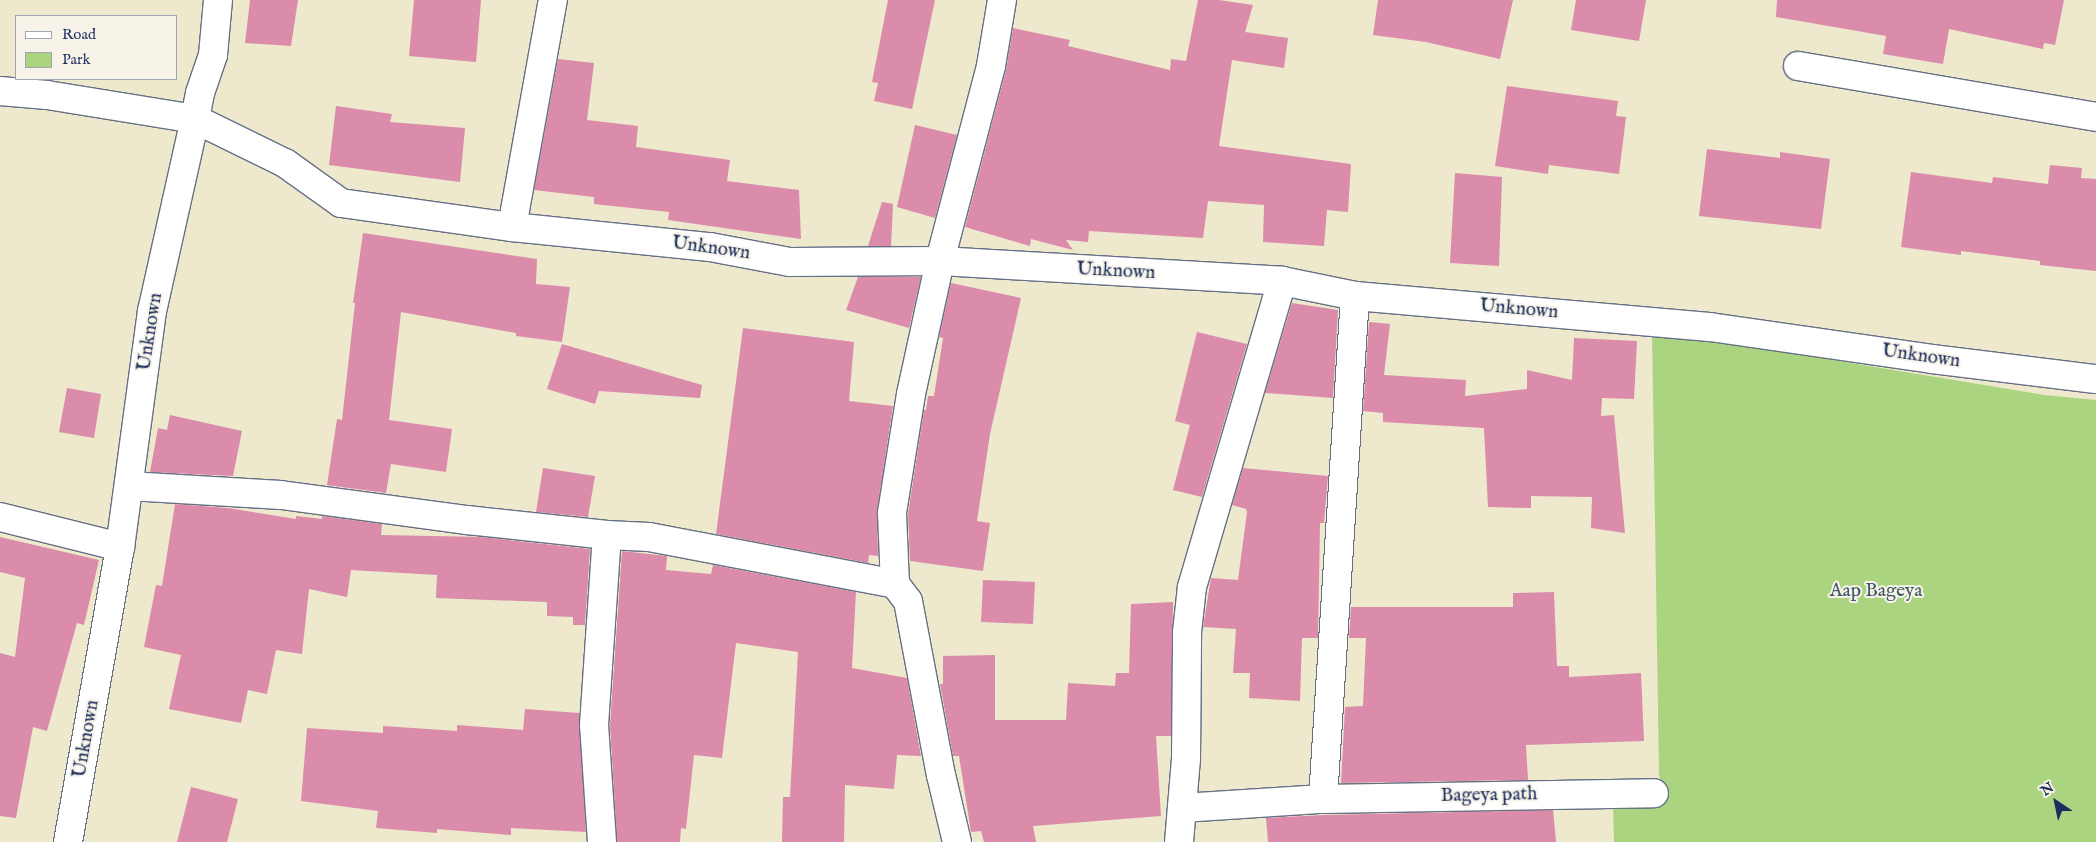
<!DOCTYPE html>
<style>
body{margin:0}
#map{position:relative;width:2096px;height:842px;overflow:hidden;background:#eee8cd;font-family:"IM FELL English",serif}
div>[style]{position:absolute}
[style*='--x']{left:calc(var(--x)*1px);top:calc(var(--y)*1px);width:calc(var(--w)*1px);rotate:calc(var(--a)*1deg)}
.green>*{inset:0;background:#aad480}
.building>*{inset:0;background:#da8caa}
.roads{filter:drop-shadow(1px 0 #657085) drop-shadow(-1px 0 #657085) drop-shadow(0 1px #657085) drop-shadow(0 -1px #657085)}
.minor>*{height:28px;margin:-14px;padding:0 14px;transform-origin:14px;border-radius:14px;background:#fff}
span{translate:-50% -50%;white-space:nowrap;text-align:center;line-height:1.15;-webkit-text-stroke:4px #f7f3e8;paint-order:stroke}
.street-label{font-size:19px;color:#1b2f5e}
.park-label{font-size:19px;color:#3f5866}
.legend{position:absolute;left:15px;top:15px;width:162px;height:65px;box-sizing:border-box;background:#f7f3e8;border:1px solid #9fa5b1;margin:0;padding:6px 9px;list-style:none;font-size:15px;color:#1b2f5e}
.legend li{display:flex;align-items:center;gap:10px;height:25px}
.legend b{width:25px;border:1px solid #9fa5b1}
.north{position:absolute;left:2031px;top:777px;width:50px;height:50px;-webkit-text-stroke:4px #f7f3e8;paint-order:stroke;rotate:326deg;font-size:14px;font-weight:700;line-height:20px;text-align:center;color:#1b2f5e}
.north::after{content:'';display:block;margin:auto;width:18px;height:22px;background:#1b2f5e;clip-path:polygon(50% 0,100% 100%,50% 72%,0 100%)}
</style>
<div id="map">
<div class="green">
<i style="clip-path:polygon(1652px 330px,2044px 395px,2096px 400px,2096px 842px,1614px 842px,1613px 802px,1664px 796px,1659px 774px)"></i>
</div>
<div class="building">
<i style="clip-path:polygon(250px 0,298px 0,291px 46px,245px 43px)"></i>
<i style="clip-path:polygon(414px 0,481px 0,476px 62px,409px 56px)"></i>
<i style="clip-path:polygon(888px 0,935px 0,912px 109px,874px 101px,878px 83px,872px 82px)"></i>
<i style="clip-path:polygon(1198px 0,1219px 0,1253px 5px,1245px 32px,1288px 38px,1284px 68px,1232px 60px,1219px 146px,1351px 164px,1348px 212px,1327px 210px,1324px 246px,1263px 242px,1264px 205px,1208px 201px,1203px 238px,1089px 231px,1088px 242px,1066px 240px,1073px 250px,1031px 239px,1030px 246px,965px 227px,1006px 70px,1013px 28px,1070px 40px,1068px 46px,1170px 70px,1171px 59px,1186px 61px)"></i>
<i style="clip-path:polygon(1378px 0,1513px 0,1500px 59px,1426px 42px,1373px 35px)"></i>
<i style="clip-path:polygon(1576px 0,1646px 0,1639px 41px,1571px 30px)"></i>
<i style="clip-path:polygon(1777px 0,2064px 0,2055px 45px,2044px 43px,2043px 49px,1949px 29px,1943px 64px,1883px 54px,1886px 36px,1776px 17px)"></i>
<i style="clip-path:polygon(558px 59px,594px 63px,587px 120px,638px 126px,636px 147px,730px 160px,727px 181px,799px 190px,801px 239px,668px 220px,669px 212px,594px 204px,594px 197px,534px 190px)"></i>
<i style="clip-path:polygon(1507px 86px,1618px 101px,1616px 116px,1626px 117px,1619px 174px,1549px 165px,1548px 174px,1495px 166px)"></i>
<i style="clip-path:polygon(336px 106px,392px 114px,390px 122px,465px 128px,460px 182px,329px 165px)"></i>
<i style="clip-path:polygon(915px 125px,957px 135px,935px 218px,897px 207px)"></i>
<i style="clip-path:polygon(1707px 149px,1780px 158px,1780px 152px,1830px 159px,1821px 229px,1699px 216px)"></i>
<i style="clip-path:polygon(2050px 165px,2082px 168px,2081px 178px,2096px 179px,2096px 271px,2040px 265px,2040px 261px,1961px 251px,1961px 255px,1901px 247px,1911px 172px,1992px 183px,1993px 177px,2048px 184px)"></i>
<i style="clip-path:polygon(1455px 173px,1502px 177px,1499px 266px,1450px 263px)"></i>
<i style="clip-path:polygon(882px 202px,893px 204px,891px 246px,868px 246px)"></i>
<i style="clip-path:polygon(363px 233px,537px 259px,536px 284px,570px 287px,562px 342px,516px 336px,516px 333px,401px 312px,389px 420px,452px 429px,446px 472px,391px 464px,386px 493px,327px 485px,337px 419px,342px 420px,355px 303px,353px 303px)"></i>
<i style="clip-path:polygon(858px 277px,921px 277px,909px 328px,846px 310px)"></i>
<i style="clip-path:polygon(951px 283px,1021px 298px,990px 434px,977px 521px,990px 523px,983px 571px,910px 561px,908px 514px,924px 410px,926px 410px,928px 396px,934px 396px,943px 338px,939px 337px)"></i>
<i style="clip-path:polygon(1292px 303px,1338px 310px,1333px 398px,1265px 393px)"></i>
<i style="clip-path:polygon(1369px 322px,1390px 324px,1384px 375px,1466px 380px,1465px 396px,1527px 389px,1527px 370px,1572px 380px,1574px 338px,1637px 341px,1634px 399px,1602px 398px,1601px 416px,1614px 415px,1625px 533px,1591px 528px,1592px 497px,1531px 496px,1531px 508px,1488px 507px,1484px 428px,1383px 422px,1383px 413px,1363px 411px)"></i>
<i style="clip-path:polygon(743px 328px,854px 342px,849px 401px,893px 406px,877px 511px,878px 556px,869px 555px,868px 563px,716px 534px)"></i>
<i style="clip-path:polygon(1197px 332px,1247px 344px,1202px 497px,1173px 490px,1190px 425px,1175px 421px)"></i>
<i style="clip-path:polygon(562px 344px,702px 385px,700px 398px,599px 391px,595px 404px,547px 389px)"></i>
<i style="clip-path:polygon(67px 388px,101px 394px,94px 438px,59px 432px)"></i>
<i style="clip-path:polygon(170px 415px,242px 431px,233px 476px,150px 472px,158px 428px,167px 430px)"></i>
<i style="clip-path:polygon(543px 468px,595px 476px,588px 517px,536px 512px)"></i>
<i style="clip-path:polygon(1243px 468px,1328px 476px,1324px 523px,1320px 523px,1318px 638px,1302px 638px,1300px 701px,1249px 698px,1250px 673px,1233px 673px,1236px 629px,1203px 627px,1211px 578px,1238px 580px,1247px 512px,1246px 509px,1232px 505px)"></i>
<i style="clip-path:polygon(175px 504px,228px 508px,296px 519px,296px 516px,322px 519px,322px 516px,382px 524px,381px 535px,482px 537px,590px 549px,585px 625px,573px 625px,573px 617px,547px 616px,547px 602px,436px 598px,437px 575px,351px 570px,347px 597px,309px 589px,302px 654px,276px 650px,267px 694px,248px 690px,241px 723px,169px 709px,181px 655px,144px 647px,156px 585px,162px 586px)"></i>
<i style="clip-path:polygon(0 537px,99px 560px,84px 625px,77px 623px,47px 731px,33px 727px,16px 818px,0 816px,0 653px,15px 657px,25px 578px,0 572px)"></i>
<i style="clip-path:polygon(622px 551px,667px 556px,666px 570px,711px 574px,713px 565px,856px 592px,852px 668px,907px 678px,921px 756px,897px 755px,894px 789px,845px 785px,844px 842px,782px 842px,783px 797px,790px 797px,798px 652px,736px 643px,722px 758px,694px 755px,686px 829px,681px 828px,680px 842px,617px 842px,610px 725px)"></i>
<i style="clip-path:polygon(983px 580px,1035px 582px,1033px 624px,981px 622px)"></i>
<i style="clip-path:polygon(1554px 592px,1557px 666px,1569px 666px,1569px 677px,1641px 673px,1644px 741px,1526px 745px,1528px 780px,1341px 783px,1345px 707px,1363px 706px,1366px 638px,1349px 638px,1351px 607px,1513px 607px,1513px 593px)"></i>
<i style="clip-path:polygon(1173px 602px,1171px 736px,1156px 736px,1161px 816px,1033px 826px,1036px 842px,984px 842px,981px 831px,971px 832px,959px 756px,953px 756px,940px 684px,943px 684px,943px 656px,995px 655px,995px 720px,1066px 720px,1068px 683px,1115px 686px,1116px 673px,1129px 673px,1131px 604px)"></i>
<i style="clip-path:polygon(525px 709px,579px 713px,586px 832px,511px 828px,511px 835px,437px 829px,437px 833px,376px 828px,378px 811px,301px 801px,307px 728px,383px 733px,383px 726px,457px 731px,457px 725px,523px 730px)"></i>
<i style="clip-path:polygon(191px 787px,238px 799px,227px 842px,177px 842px)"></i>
<i style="clip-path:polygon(1553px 810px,1556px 842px,1268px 842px,1266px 818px,1324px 815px)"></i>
</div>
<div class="roads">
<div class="minor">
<i style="--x:218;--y:0;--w:55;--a:95.2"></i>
<i style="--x:213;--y:55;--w:40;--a:108.9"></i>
<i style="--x:200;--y:93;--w:26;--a:101"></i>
<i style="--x:195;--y:119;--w:100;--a:26.1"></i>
<i style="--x:285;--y:163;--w:69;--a:35.5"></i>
<i style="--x:341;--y:203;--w:173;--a:8"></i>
<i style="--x:512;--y:227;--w:199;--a:5.8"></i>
<i style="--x:710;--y:247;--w:81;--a:10.6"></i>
<i style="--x:790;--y:262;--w:150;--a:-0.4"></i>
<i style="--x:940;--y:261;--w:136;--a:102.3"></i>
<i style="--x:911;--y:394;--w:121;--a:99.1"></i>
<i style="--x:892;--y:513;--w:71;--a:87.6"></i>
<i style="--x:1002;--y:0;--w:67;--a:99.5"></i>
<i style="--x:991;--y:66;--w:202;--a:104.7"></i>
<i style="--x:940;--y:261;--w:343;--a:3.3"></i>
<i style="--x:1282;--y:281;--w:75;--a:11.6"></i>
<i style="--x:1355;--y:296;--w:356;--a:5"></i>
<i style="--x:1710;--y:327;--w:224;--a:8.2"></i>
<i style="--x:1932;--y:359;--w:165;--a:7"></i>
<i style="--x:1798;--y:66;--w:302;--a:9.7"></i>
<i style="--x:0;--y:91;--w:47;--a:4.9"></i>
<i style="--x:47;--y:95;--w:150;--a:9.2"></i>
<i style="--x:195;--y:119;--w:197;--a:102.6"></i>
<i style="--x:152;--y:311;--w:238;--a:97.7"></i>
<i style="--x:512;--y:227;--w:231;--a:-79.8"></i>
<i style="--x:129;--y:486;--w:152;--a:3.4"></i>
<i style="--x:281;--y:495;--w:188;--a:7.7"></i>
<i style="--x:467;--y:520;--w:141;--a:6.1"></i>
<i style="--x:607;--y:535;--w:42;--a:2.7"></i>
<i style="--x:649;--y:537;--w:250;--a:10.8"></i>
<i style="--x:895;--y:584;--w:21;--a:53"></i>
<i style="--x:908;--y:601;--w:177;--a:79.3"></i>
<i style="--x:941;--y:775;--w:69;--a:76.6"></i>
<i style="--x:0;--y:517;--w:124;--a:14"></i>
<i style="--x:120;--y:547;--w:300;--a:100"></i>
<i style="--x:1323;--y:799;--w:331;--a:-1"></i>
<i style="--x:1182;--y:808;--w:141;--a:-3.7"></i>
<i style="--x:1323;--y:799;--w:504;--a:-86.36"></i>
<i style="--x:602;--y:842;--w:117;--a:-93.9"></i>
<i style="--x:594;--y:725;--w:190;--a:-86.1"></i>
<i style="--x:1179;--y:842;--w:83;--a:-85.2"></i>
<i style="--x:1186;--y:759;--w:127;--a:-89.5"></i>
<i style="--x:1187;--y:632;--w:45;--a:-83.7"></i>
<i style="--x:1192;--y:587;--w:319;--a:-73.6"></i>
</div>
</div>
<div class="street-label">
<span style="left:711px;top:249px;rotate:8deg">Unknown</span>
<span style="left:1116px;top:272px;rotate:3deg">Unknown</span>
<span style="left:1519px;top:310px;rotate:5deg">Unknown</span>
<span style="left:151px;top:332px;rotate:-81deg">Unknown</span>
<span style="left:1921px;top:357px;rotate:8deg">Unknown</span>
<span style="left:87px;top:739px;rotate:-80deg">Unknown</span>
<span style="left:1489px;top:796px;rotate:-1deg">Bageya path</span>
</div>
<div class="park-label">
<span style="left:1876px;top:592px">Aap Bageya</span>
</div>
<ul class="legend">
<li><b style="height:6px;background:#fff"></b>Road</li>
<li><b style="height:14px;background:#aad480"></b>Park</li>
</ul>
<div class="north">N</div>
</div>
